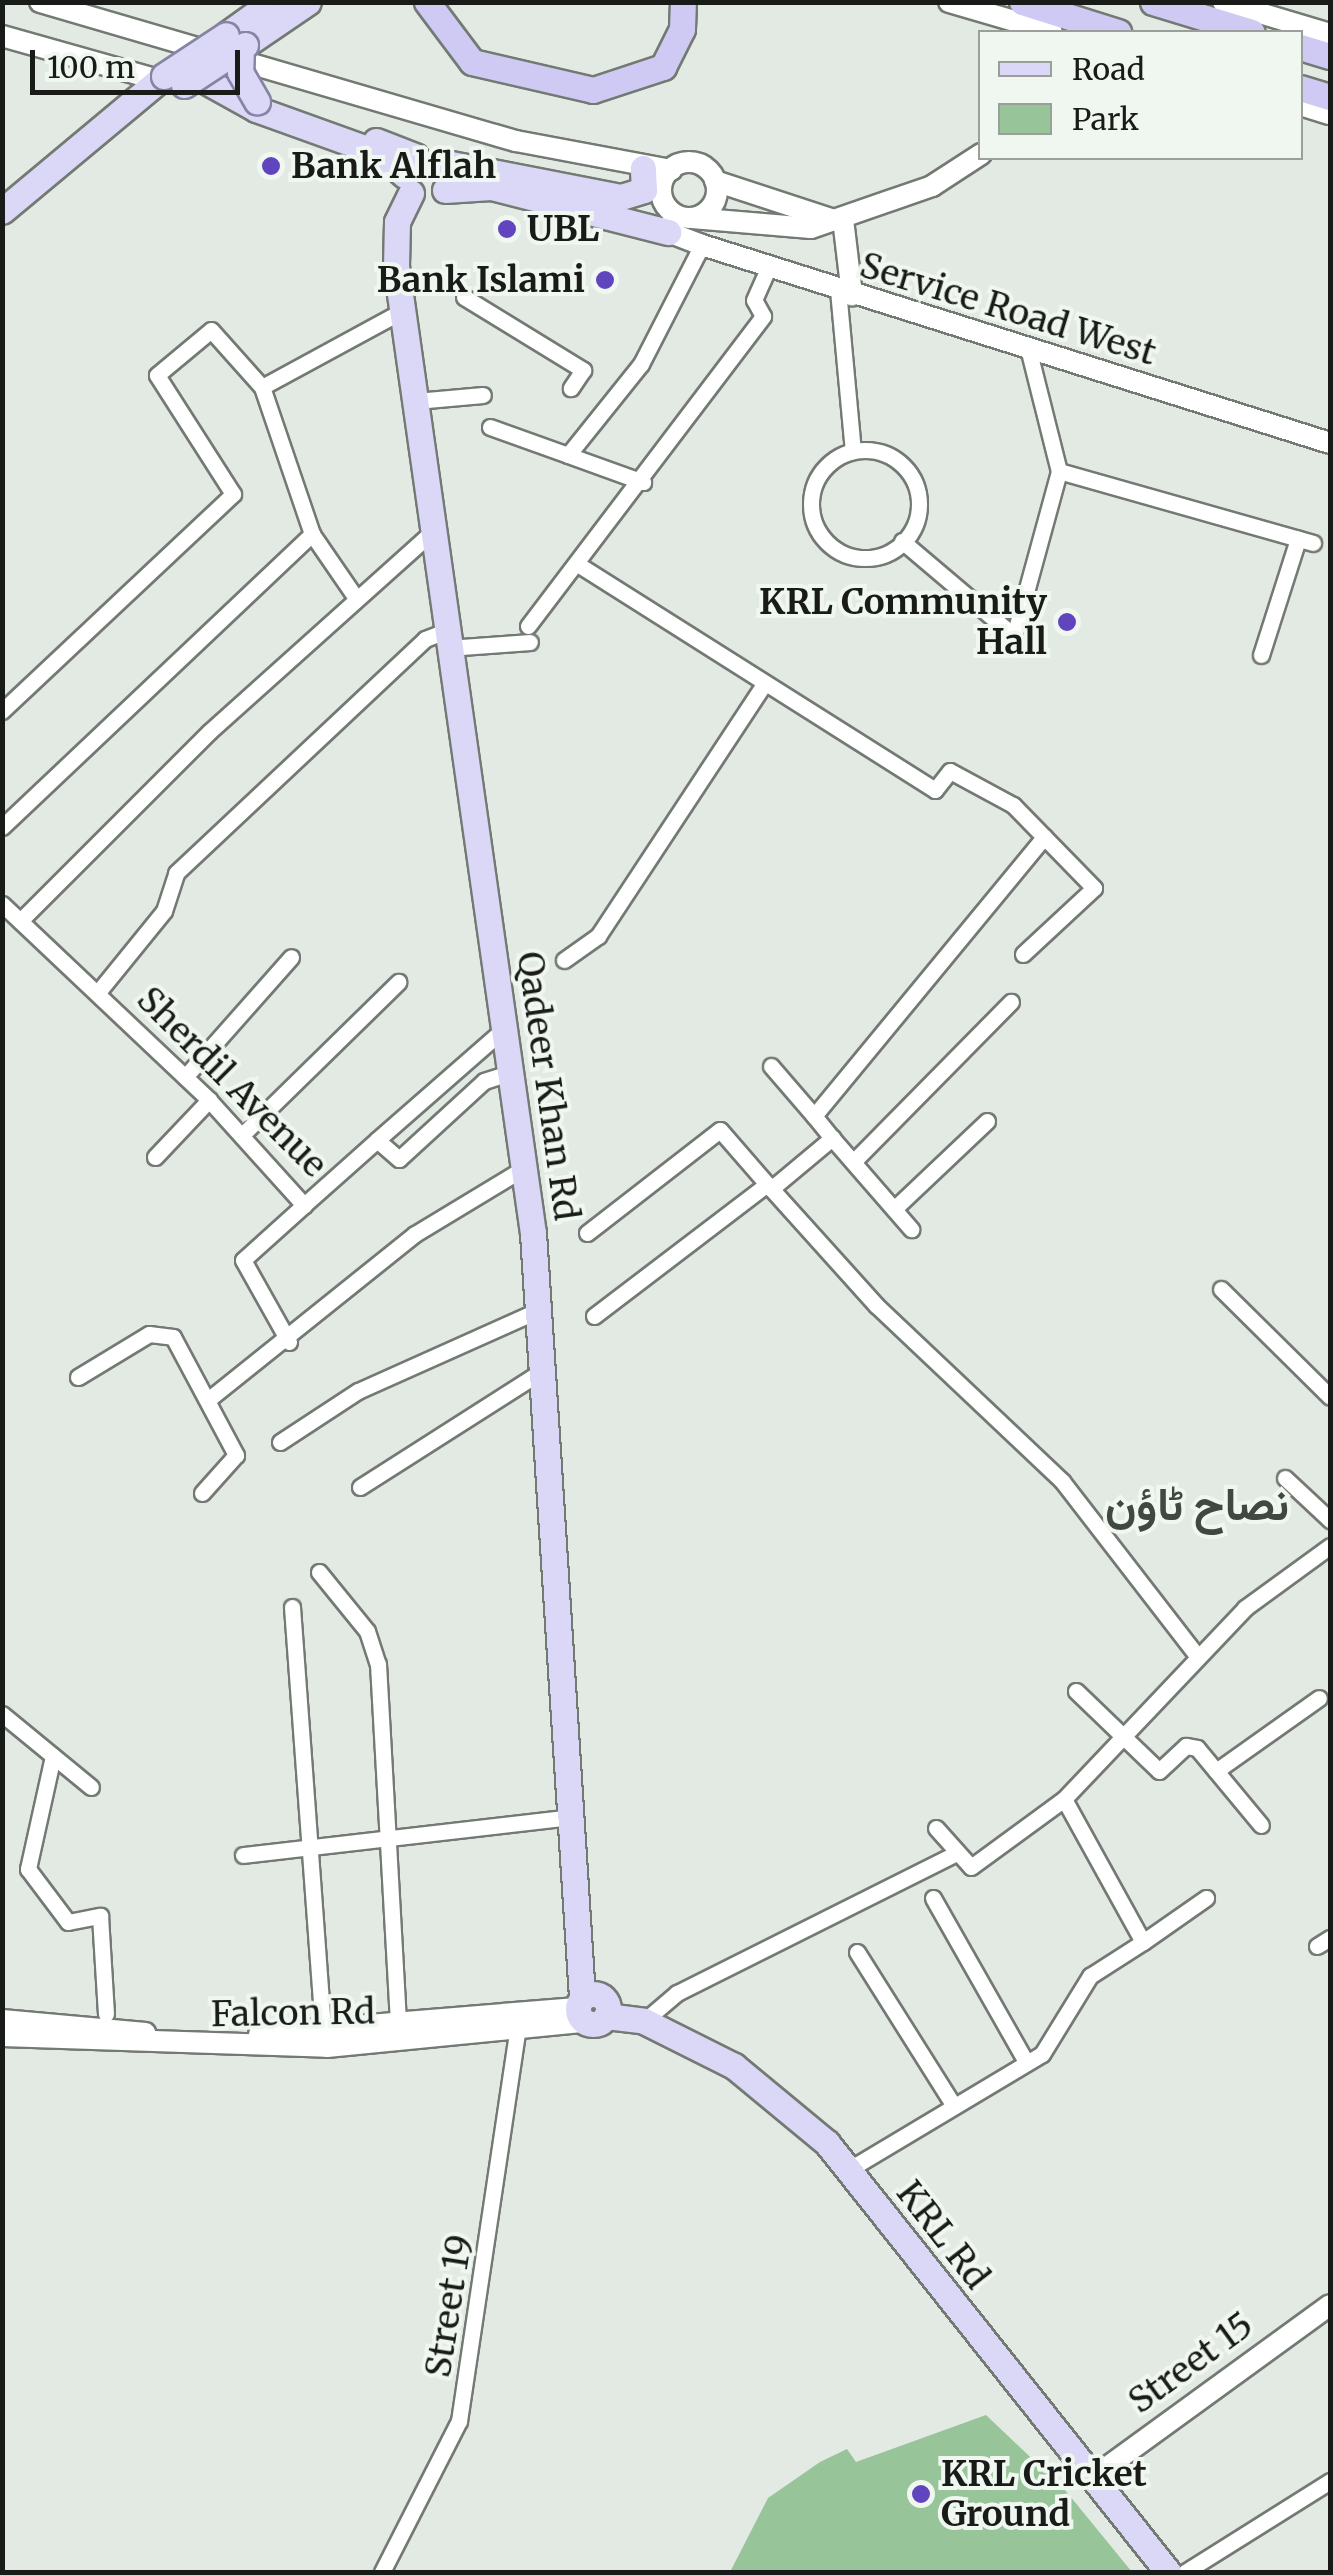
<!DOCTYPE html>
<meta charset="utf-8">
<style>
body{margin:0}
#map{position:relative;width:1333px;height:2575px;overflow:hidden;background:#e3eae3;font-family:Merriweather,Vazirmatn,serif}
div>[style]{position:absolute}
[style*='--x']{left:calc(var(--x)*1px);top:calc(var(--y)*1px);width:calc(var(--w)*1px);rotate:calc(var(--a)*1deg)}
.green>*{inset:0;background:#98c499}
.roads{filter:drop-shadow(2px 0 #737973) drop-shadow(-2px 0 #737973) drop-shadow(0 2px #737973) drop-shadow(0 -2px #737973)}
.minor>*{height:15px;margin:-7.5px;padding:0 7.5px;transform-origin:7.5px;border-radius:7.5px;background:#fff}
.minor>.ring{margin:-7.5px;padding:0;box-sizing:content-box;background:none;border:15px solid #fff;border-radius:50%}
.tertiary>*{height:20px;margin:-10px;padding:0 10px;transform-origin:10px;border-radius:10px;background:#fff}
.tertiary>.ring{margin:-10px;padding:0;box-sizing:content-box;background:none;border:20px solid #fff;border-radius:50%}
.primary>*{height:25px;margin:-12.5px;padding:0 12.5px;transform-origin:12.5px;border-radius:12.5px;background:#dad7f7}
.primary>.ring{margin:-12.5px;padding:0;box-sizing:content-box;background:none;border:25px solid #dad7f7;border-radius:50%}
.trunk>*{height:25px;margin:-12.5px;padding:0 12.5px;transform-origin:12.5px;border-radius:12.5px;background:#cecaf4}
.bridges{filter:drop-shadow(2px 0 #8684a5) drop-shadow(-2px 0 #8684a5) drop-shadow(0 2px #8684a5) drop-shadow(0 -2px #8684a5)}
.primary-bridge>*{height:25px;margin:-12.5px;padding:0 12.5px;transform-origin:12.5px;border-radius:12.5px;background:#dad7f7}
.dots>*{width:28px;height:28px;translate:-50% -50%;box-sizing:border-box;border:5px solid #f0f7f0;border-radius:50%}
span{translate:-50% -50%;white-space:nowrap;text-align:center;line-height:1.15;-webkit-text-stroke:8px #f0f7f0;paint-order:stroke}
.poi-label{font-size:35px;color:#191b19;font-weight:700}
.left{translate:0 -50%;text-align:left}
.right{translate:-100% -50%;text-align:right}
.street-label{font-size:35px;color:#191b19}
.district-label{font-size:45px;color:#414741;font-weight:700}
.frame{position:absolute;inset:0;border:5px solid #191b19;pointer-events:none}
.legend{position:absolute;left:978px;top:30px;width:325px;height:130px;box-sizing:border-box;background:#f0f7f0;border:2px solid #9a9f9a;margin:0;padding:12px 18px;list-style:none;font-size:30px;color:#191b19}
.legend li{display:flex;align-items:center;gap:20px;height:50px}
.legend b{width:50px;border:2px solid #9a9f9a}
.scale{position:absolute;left:30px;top:50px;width:210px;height:45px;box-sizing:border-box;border:5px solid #191b19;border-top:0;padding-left:12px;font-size:30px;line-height:35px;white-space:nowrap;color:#191b19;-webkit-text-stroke:8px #f0f7f0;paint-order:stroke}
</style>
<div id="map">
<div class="green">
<i style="clip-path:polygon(986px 2415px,1065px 2490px,1132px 2572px,730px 2572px,768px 2498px,820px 2462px,847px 2449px,856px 2462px)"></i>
</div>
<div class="roads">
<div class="minor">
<i style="--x:838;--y:290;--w:162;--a:84.7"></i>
<i style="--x:464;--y:297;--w:140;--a:31.5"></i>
<i style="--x:583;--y:370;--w:22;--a:124"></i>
<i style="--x:1028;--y:348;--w:127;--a:75.9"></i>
<i style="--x:1059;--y:471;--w:264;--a:15.8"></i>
<i style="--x:262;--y:387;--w:159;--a:-28.5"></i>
<i style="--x:427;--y:400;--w:56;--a:-5.1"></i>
<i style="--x:490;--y:427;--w:83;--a:19.7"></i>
<i style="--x:568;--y:455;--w:117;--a:-51.3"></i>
<i style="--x:641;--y:364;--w:134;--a:-62.9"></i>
<i class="ring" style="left:811px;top:450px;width:93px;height:93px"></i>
<i style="--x:568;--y:455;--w:80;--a:19.8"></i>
<i style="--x:902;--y:541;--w:147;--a:40.3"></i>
<i style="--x:1014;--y:636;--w:171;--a:-74.7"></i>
<i style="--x:579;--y:565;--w:421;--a:32.3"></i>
<i style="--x:935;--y:790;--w:24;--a:-52"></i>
<i style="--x:950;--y:771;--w:72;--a:28.4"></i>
<i style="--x:1013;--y:805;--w:116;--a:45.7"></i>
<i style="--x:1094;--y:888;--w:97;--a:137.1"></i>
<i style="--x:528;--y:626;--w:389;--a:-52.8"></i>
<i style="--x:763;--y:316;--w:18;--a:-119"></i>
<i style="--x:754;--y:300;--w:37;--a:-66"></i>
<i style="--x:462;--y:647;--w:68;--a:-4.2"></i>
<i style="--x:1261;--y:655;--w:122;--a:-72.3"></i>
<i style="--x:2;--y:711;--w:317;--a:-43.2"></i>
<i style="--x:233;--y:494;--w:141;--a:-122.6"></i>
<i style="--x:157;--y:375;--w:70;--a:-39.8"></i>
<i style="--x:211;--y:330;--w:76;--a:48.2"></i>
<i style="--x:262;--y:387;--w:155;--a:71.2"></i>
<i style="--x:312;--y:534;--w:74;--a:55.5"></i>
<i style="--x:2;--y:827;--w:427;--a:-43.4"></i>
<i style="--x:2;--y:904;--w:285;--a:43.4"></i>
<i style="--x:209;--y:1100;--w:142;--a:47.9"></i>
<i style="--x:304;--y:1205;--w:98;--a:-41.7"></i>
<i style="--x:377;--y:1140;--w:29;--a:41"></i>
<i style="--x:399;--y:1159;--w:115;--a:-42.5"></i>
<i style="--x:484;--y:1081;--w:29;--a:-18"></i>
<i style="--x:20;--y:921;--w:267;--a:-45"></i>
<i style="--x:209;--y:732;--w:302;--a:-41.9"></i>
<i style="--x:564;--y:960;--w:42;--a:-35.2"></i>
<i style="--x:598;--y:936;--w:298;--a:-56.6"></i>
<i style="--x:99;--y:991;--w:103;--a:-50.9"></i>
<i style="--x:164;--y:911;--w:40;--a:-72"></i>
<i style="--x:176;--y:873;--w:342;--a:-43.2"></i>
<i style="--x:425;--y:639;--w:25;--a:-21"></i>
<i style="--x:771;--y:1066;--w:66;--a:49.3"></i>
<i style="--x:185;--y:1077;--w:160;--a:-48.5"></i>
<i style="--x:242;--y:1135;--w:219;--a:-44.4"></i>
<i style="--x:832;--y:1138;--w:121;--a:49"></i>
<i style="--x:377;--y:1140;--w:171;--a:-41.2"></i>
<i style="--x:155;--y:1157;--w:79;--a:-46.5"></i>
<i style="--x:853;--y:1162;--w:225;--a:-45.4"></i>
<i style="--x:771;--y:1189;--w:80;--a:-39.9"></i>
<i style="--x:832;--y:1138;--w:28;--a:-129"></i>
<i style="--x:814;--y:1116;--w:362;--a:-50.5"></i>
<i style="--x:894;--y:1209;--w:128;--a:-43.4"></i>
<i style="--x:587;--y:1233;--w:168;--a:-37.8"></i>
<i style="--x:720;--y:1130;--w:72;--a:49"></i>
<i style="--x:1221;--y:1289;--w:153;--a:44.7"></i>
<i style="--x:594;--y:1316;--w:218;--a:-37.3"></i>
<i style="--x:767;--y:1184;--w:164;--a:48"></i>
<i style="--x:877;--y:1306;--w:255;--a:43.4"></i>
<i style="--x:1062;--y:1481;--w:222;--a:52.3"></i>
<i style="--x:289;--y:1342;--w:94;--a:-119.3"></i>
<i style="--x:243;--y:1260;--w:82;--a:-42"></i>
<i style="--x:78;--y:1377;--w:83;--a:-31.2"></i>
<i style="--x:149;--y:1334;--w:24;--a:7"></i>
<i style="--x:173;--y:1337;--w:134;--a:61.9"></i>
<i style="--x:236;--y:1455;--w:51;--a:131.8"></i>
<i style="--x:209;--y:1399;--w:264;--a:-38.7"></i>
<i style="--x:415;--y:1234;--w:127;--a:-31.2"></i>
<i style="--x:280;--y:1442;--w:93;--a:-33.2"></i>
<i style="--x:358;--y:1391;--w:198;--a:-24.1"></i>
<i style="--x:1285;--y:1478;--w:62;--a:43"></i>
<i style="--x:360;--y:1487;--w:216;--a:-32.5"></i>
<i style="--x:319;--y:1572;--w:76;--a:50.9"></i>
<i style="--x:367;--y:1631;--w:35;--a:72"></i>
<i style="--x:378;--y:1664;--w:358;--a:86.8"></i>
<i style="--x:292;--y:1607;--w:419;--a:85.8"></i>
<i style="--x:1076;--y:1691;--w:115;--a:43.9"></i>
<i style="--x:1159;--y:1771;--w:37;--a:-43"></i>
<i style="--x:1186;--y:1746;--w:11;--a:10"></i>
<i style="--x:1197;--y:1748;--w:100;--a:50.3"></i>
<i style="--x:2;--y:1714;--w:115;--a:39.4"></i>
<i style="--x:53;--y:1756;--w:116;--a:102.5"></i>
<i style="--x:28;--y:1869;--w:66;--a:53"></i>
<i style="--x:68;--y:1922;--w:33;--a:-11"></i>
<i style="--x:100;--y:1916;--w:98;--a:86.5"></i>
<i style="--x:1216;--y:1771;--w:126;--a:-35.3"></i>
<i style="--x:936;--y:1828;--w:52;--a:48.1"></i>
<i style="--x:971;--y:1867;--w:115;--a:-36.2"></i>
<i style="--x:1064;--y:1799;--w:263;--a:-46.5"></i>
<i style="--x:1245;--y:1608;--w:105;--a:-36.1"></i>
<i style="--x:243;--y:1855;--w:331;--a:-6.6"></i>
<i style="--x:933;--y:1898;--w:189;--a:60.4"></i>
<i style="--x:1143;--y:1942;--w:77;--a:-34.9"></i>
<i style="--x:1317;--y:1946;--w:15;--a:-32"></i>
<i style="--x:857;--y:1952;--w:182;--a:57.8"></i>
<i style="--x:644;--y:2021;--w:43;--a:-40.3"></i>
<i style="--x:677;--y:1993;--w:310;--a:-26.6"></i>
<i style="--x:848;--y:2170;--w:226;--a:-30.9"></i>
<i style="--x:1042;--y:2054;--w:92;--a:-58.4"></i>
<i style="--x:1090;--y:1976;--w:63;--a:-32.7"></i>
<i style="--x:1143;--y:1942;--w:163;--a:-118.9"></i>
<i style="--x:382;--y:2572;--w:169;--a:-63"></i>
<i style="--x:459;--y:2421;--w:392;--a:-81.5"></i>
<i style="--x:1185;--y:2572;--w:171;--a:-32.1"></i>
</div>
<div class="tertiary">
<i style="--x:40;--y:2;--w:496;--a:16.3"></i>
<i style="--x:516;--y:141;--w:158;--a:10.6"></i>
<i style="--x:949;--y:2;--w:107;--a:16.2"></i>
<i style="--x:1223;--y:2;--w:112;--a:16.7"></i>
<i style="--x:2;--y:36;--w:163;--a:15.7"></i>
<i style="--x:1300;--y:105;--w:31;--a:17"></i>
<i class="ring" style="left:661px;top:162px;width:36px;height:36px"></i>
<i style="--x:715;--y:181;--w:122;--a:18.1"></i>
<i style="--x:675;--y:215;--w:18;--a:112"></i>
<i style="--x:668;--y:232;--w:36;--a:21"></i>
<i style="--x:702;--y:245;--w:658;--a:17.5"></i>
<i style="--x:692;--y:218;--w:119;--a:4.8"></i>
<i style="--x:811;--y:228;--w:128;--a:-19.1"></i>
<i style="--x:932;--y:186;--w:59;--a:-33.1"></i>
<i style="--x:843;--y:219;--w:77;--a:83.2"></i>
<i style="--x:2;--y:2020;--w:144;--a:5.2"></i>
<i style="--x:259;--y:2034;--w:319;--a:-4.7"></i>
<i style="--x:2;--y:2036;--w:325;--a:1.9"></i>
<i style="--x:327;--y:2047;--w:258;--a:-5.6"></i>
<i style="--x:1092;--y:2478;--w:294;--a:-36"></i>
</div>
<div class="primary">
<i style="--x:226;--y:35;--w:57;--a:-35.7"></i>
<i style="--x:245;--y:45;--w:76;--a:-34.3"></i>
<i style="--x:197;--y:76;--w:68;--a:29.2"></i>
<i style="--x:256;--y:109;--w:133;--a:19.8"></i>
<i style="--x:381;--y:154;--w:31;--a:42"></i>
<i style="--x:376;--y:141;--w:42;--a:21"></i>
<i style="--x:446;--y:163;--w:178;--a:11"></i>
<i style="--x:621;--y:197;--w:24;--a:-17"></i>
<i style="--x:644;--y:190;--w:22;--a:-93"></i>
<i style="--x:445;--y:190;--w:46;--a:-3.7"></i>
<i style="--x:491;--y:187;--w:183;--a:14.3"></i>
<i style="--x:411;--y:193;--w:32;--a:116"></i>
<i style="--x:397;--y:222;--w:44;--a:91.3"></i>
<i style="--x:396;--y:266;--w:977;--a:81.94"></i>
<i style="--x:533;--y:1233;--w:766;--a:86.33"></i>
<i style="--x:2;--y:211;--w:211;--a:-39.8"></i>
<i class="ring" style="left:578px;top:1994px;width:5px;height:5px"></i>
<i style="--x:606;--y:2016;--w:38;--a:7"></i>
<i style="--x:644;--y:2021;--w:101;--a:26.6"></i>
<i style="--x:734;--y:2066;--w:121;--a:39.6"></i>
<i style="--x:827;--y:2143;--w:548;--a:51.52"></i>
</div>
<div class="trunk">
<i style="--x:427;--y:2;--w:75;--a:53.1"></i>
<i style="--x:472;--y:62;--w:124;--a:13"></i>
<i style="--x:593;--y:90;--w:74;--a:-18.2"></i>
<i style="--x:663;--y:67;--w:42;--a:-63.4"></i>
<i style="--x:682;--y:29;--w:27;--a:-88"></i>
<i style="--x:1022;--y:2;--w:101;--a:17.4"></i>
<i style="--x:1153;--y:2;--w:103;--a:16.9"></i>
<i style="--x:1300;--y:47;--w:31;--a:17"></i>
<i style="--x:1300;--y:88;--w:31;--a:17"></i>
</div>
</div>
<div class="bridges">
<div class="primary-bridge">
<i style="--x:241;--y:47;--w:25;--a:92"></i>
<i style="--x:240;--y:72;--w:34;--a:60"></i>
<i style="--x:164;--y:76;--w:74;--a:-33.5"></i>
<i style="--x:184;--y:85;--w:73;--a:-33.3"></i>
</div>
</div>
<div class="dots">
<i style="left:271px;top:166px;background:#6045be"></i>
<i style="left:507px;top:229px;background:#6045be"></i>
<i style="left:605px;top:280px;background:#6045be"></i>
<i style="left:1067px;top:622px;background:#6045be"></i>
<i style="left:921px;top:2494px;background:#6045be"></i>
</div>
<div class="poi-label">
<span class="left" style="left:291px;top:166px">Bank Alflah</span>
<span class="left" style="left:527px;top:229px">UBL</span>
<span class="right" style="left:585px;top:280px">Bank Islami</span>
<span class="right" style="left:1047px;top:622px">KRL Community<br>Hall</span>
<span class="left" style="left:941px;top:2494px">KRL Cricket<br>Ground</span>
</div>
<div class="street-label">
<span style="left:1008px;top:309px;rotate:17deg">Service Road West</span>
<span style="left:232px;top:1082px;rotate:45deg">Sherdil Avenue</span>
<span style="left:548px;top:1086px;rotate:82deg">Qadeer Khan Rd</span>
<span style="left:293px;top:2013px;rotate:-1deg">Falcon Rd</span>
<span style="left:943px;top:2235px;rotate:52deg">KRL Rd</span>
<span style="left:449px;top:2306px;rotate:-81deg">Street 19</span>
<span style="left:1191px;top:2363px;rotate:-36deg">Street 15</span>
</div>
<div class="district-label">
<span style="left:1197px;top:1505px">نصاح ٹاؤن</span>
</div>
<div class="frame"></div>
<ul class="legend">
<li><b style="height:12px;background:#dad7f7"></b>Road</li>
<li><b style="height:28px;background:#98c499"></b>Park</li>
</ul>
<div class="scale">100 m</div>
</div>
